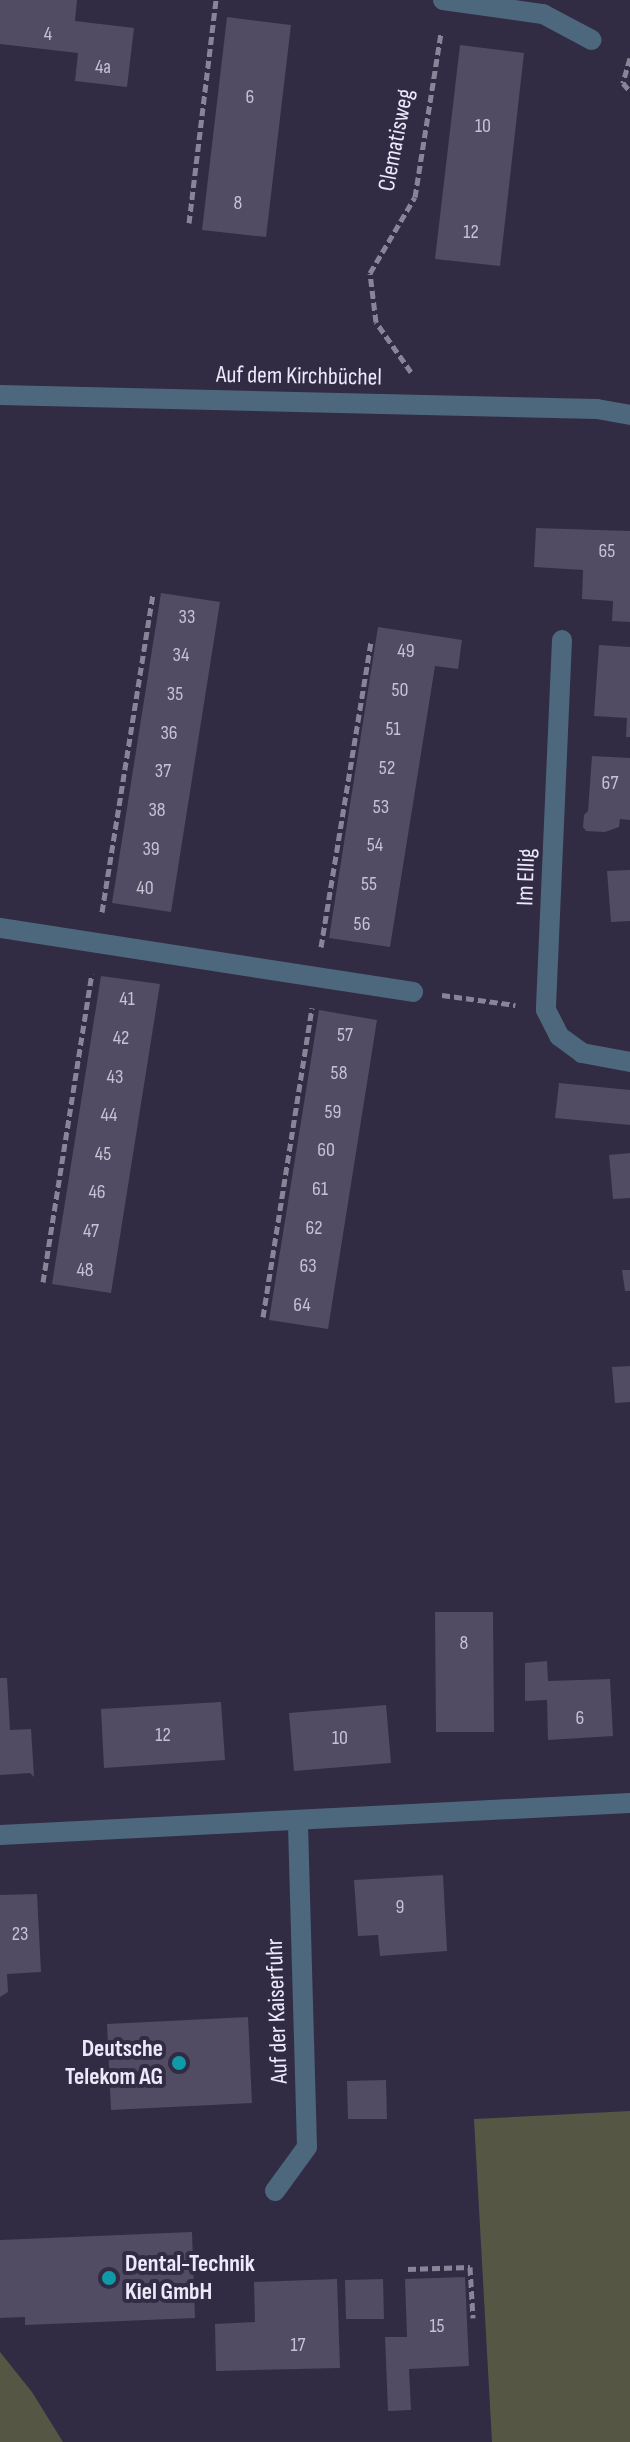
<!DOCTYPE html>
<meta charset="utf-8">
<style>
body{margin:0}
#map{position:relative;width:630px;height:2442px;overflow:hidden;background:#322b44;font-family:"Sofia Sans Condensed",sans-serif}
div>[style]{position:absolute}
[style*='--x']{left:calc(var(--x)*1px);top:calc(var(--y)*1px);width:calc(var(--w)*1px);rotate:calc(var(--a)*1deg)}
.green>*{inset:0;background:#555644}
.building>*{inset:0;background:#514b63}
.path>*{height:5px;margin-top:-2.5px;transform-origin:0;background:repeating-linear-gradient(90deg,#8a8499 0 8px,transparent 0 12px)}
.minor>*{height:20px;margin:-10px;padding:0 10px;transform-origin:10px;border-radius:10px;background:#4d687c}
.dots>*{width:22px;height:22px;translate:-50% -50%;box-sizing:border-box;border:4px solid #322b44;border-radius:50%}
span{translate:-50% -50%;white-space:nowrap;text-align:center;line-height:1.15;-webkit-text-stroke:8px #322b44;paint-order:stroke}
.number-label{font-size:20px;color:#c6c2d4}
.number-label span{-webkit-text-stroke-width:0}
.street-label{font-size:24px;color:#ede9fa}
.poi-label{font-size:24px;color:#ede9fa;font-weight:700}
.right{translate:-100% -50%;text-align:right}
.left{translate:0 -50%;text-align:left}
</style>
<div id="map">
<div class="green">
<i style="clip-path:polygon(630px 2111px,630px 2442px,492px 2442px,474px 2119px)"></i>
<i style="clip-path:polygon(0 2352px,32px 2392px,63px 2442px,0 2442px)"></i>
</div>
<div class="building">
<i style="clip-path:polygon(0 0,77px 0,75px 21px,134px 28px,127px 87px,75px 81px,78px 53px,0 44px)"></i>
<i style="clip-path:polygon(227px 17px,291px 25px,266px 237px,202px 230px)"></i>
<i style="clip-path:polygon(460px 45px,524px 53px,500px 266px,435px 259px)"></i>
<i style="clip-path:polygon(536px 528px,630px 531px,630px 622px,612px 621px,613px 601px,582px 599px,583px 570px,534px 567px)"></i>
<i style="clip-path:polygon(161px 593px,220px 602px,171px 912px,112px 903px)"></i>
<i style="clip-path:polygon(378px 627px,462px 640px,458px 669px,435px 666px,390px 947px,329px 938px)"></i>
<i style="clip-path:polygon(599px 645px,630px 647px,630px 737px,626px 737px,627px 718px,594px 716px)"></i>
<i style="clip-path:polygon(592px 756px,630px 758px,630px 820px,620px 819px,619px 827px,605px 832px,586px 831px,583px 827px,584px 815px,588px 811px)"></i>
<i style="clip-path:polygon(630px 870px,630px 921px,611px 922px,607px 871px)"></i>
<i style="clip-path:polygon(101px 976px,160px 984px,111px 1293px,52px 1284px)"></i>
<i style="clip-path:polygon(319px 1010px,377px 1020px,328px 1329px,269px 1320px)"></i>
<i style="clip-path:polygon(559px 1083px,630px 1090px,630px 1125px,555px 1118px)"></i>
<i style="clip-path:polygon(630px 1153px,630px 1198px,613px 1199px,609px 1155px)"></i>
<i style="clip-path:polygon(622px 1270px,630px 1270px,630px 1291px,625px 1291px)"></i>
<i style="clip-path:polygon(630px 1366px,630px 1402px,615px 1403px,612px 1367px)"></i>
<i style="clip-path:polygon(435px 1612px,493px 1612px,494px 1732px,436px 1732px)"></i>
<i style="clip-path:polygon(547px 1661px,548px 1681px,610px 1679px,613px 1736px,548px 1740px,547px 1700px,525px 1701px,525px 1663px)"></i>
<i style="clip-path:polygon(0 1678px,7px 1678px,10px 1730px,31px 1729px,34px 1777px,30px 1773px,0 1775px)"></i>
<i style="clip-path:polygon(221px 1702px,225px 1760px,104px 1768px,101px 1709px)"></i>
<i style="clip-path:polygon(386px 1705px,391px 1763px,294px 1771px,289px 1713px)"></i>
<i style="clip-path:polygon(443px 1875px,447px 1951px,380px 1956px,378px 1935px,358px 1936px,354px 1880px)"></i>
<i style="clip-path:polygon(37px 1894px,41px 1972px,7px 1974px,8px 1992px,0 1997px,0 1895px)"></i>
<i style="clip-path:polygon(248px 2017px,252px 2103px,111px 2110px,107px 2024px)"></i>
<i style="clip-path:polygon(386px 2080px,387px 2119px,348px 2119px,347px 2081px)"></i>
<i style="clip-path:polygon(192px 2232px,195px 2318px,25px 2325px,25px 2317px,0 2318px,0 2240px)"></i>
<i style="clip-path:polygon(465px 2277px,469px 2366px,409px 2369px,411px 2410px,388px 2411px,385px 2337px,407px 2337px,405px 2279px)"></i>
<i style="clip-path:polygon(337px 2279px,340px 2368px,216px 2371px,215px 2324px,255px 2322px,254px 2282px)"></i>
<i style="clip-path:polygon(383px 2279px,384px 2319px,346px 2319px,345px 2280px)"></i>
</div>
<div class="path">
<i style="--x:630;--y:58;--w:26;--a:106"></i>
<i style="--x:623;--y:83;--w:11;--a:49"></i>
<i style="--x:189;--y:223;--w:225;--a:-83.1"></i>
<i style="--x:411;--y:372;--w:61;--a:-125"></i>
<i style="--x:376;--y:322;--w:49;--a:-97"></i>
<i style="--x:370;--y:273;--w:88;--a:-59.4"></i>
<i style="--x:415;--y:197;--w:167;--a:-81"></i>
<i style="--x:102;--y:912;--w:323;--a:-80.9"></i>
<i style="--x:321;--y:947;--w:311;--a:-80.7"></i>
<i style="--x:442;--y:995;--w:74;--a:7.8"></i>
<i style="--x:43;--y:1282;--w:312;--a:-81"></i>
<i style="--x:263;--y:1317;--w:313;--a:-81"></i>
<i style="--x:408;--y:2269;--w:62;--a:-1.8"></i>
<i style="--x:470;--y:2267;--w:51;--a:86.6"></i>
</div>
<div class="minor">
<i style="--x:443;--y:0;--w:101;--a:8"></i>
<i style="--x:543;--y:14;--w:55;--a:28"></i>
<i style="--x:0;--y:395;--w:597;--a:1.34"></i>
<i style="--x:597;--y:409;--w:34;--a:10"></i>
<i style="--x:562;--y:640;--w:370;--a:92.5"></i>
<i style="--x:546;--y:1010;--w:29;--a:63"></i>
<i style="--x:559;--y:1036;--w:29;--a:36"></i>
<i style="--x:582;--y:1053;--w:49;--a:10.6"></i>
<i style="--x:0;--y:928;--w:418;--a:8.8"></i>
<i style="--x:0;--y:1835;--w:631;--a:-2.91"></i>
<i style="--x:275;--y:2191;--w:54;--a:-54"></i>
<i style="--x:307;--y:2147;--w:327;--a:-91.6"></i>
</div>
<div class="dots">
<i style="left:179px;top:2063px;background:#0f9aa8"></i>
<i style="left:109px;top:2278px;background:#0f9aa8"></i>
</div>
<div class="number-label">
<span style="left:48px;top:34px">4</span>
<span style="left:103px;top:67px">4a</span>
<span style="left:250px;top:97px">6</span>
<span style="left:483px;top:126px">10</span>
<span style="left:238px;top:203px">8</span>
<span style="left:471px;top:232px">12</span>
<span style="left:607px;top:551px">65</span>
<span style="left:187px;top:617px">33</span>
<span style="left:406px;top:651px">49</span>
<span style="left:181px;top:655px">34</span>
<span style="left:400px;top:690px">50</span>
<span style="left:175px;top:694px">35</span>
<span style="left:393px;top:729px">51</span>
<span style="left:169px;top:733px">36</span>
<span style="left:387px;top:768px">52</span>
<span style="left:163px;top:771px">37</span>
<span style="left:610px;top:783px">67</span>
<span style="left:381px;top:807px">53</span>
<span style="left:157px;top:810px">38</span>
<span style="left:375px;top:845px">54</span>
<span style="left:151px;top:849px">39</span>
<span style="left:369px;top:884px">55</span>
<span style="left:145px;top:888px">40</span>
<span style="left:362px;top:924px">56</span>
<span style="left:127px;top:999px">41</span>
<span style="left:345px;top:1035px">57</span>
<span style="left:121px;top:1038px">42</span>
<span style="left:339px;top:1073px">58</span>
<span style="left:115px;top:1077px">43</span>
<span style="left:333px;top:1112px">59</span>
<span style="left:109px;top:1115px">44</span>
<span style="left:326px;top:1150px">60</span>
<span style="left:103px;top:1154px">45</span>
<span style="left:320px;top:1189px">61</span>
<span style="left:97px;top:1192px">46</span>
<span style="left:314px;top:1228px">62</span>
<span style="left:91px;top:1231px">47</span>
<span style="left:308px;top:1266px">63</span>
<span style="left:85px;top:1270px">48</span>
<span style="left:302px;top:1305px">64</span>
<span style="left:464px;top:1643px">8</span>
<span style="left:580px;top:1718px">6</span>
<span style="left:163px;top:1735px">12</span>
<span style="left:340px;top:1738px">10</span>
<span style="left:400px;top:1907px">9</span>
<span style="left:20px;top:1934px">23</span>
<span style="left:437px;top:2326px">15</span>
<span style="left:298px;top:2345px">17</span>
</div>
<div class="street-label">
<span style="left:396px;top:140px;rotate:-79deg">Clematisweg</span>
<span style="left:299px;top:376px;rotate:1deg">Auf dem Kirchbüchel</span>
<span style="left:526px;top:877px;rotate:-88deg">Im Ellig</span>
<span style="left:277px;top:2011px;rotate:-92deg">Auf der Kaiserfuhr</span>
</div>
<div class="poi-label">
<span class="right" style="left:163px;top:2063px">Deutsche<br>Telekom AG</span>
<span class="left" style="left:125px;top:2278px">Dental-Technik<br>Kiel GmbH</span>
</div>
</div>
